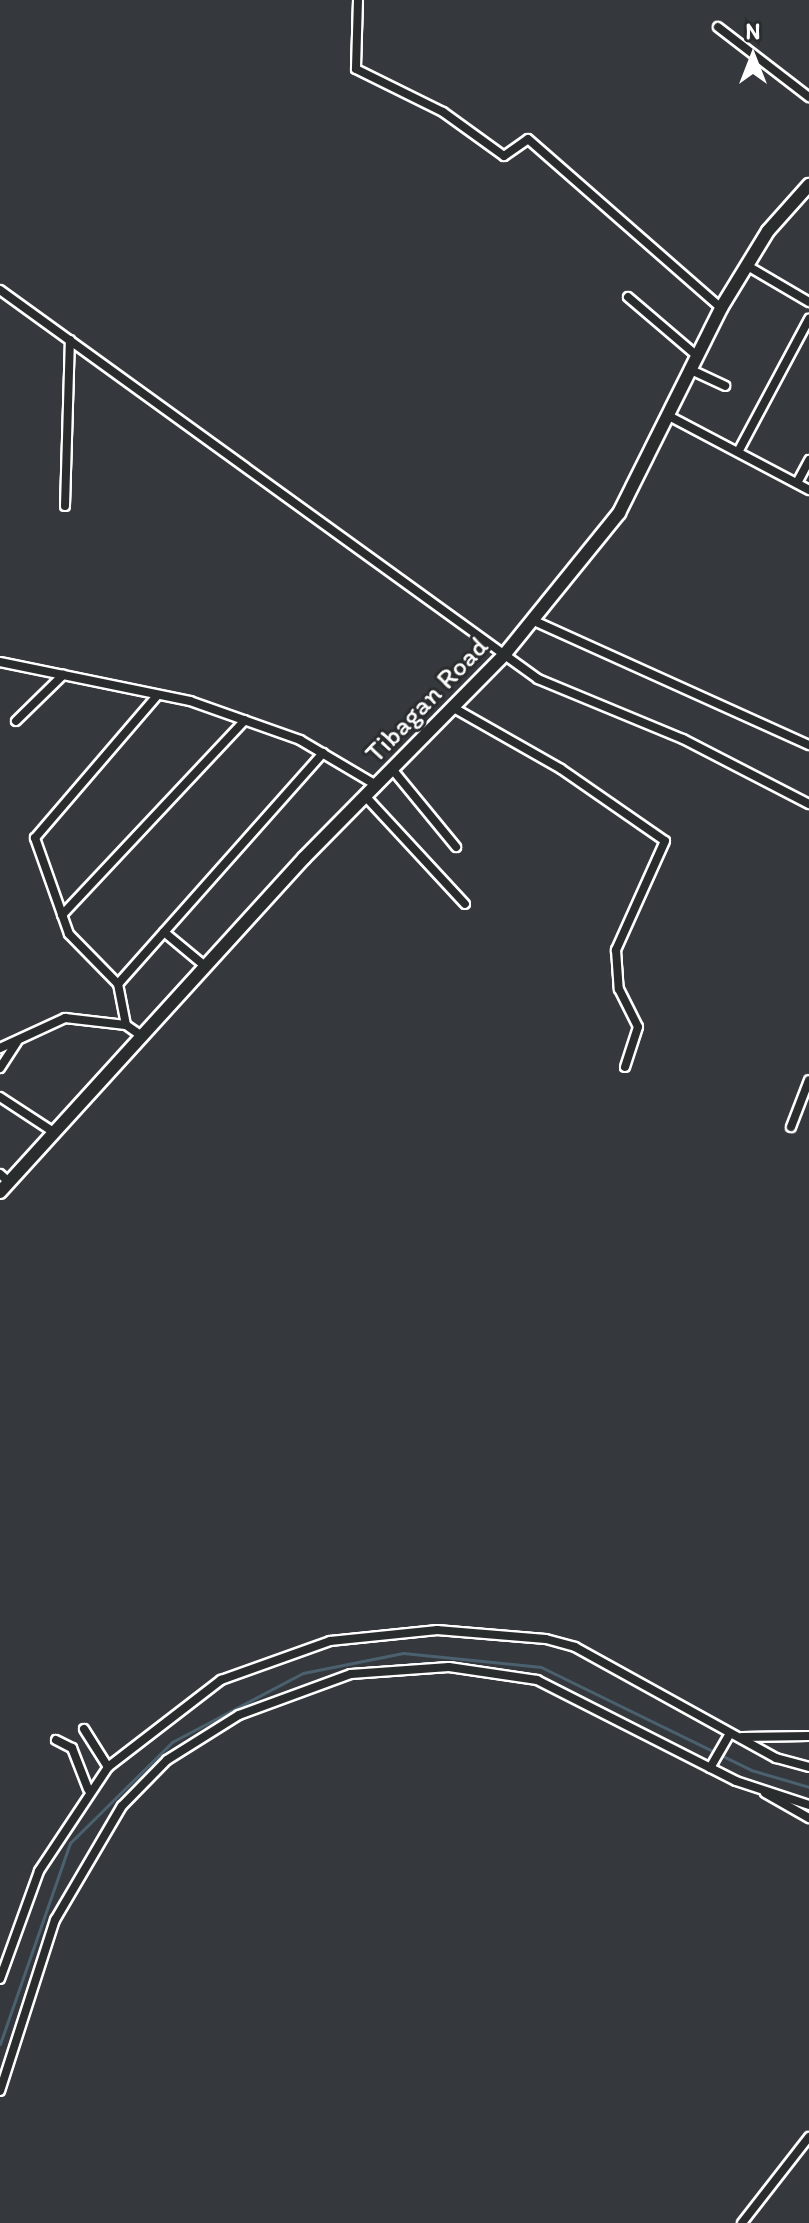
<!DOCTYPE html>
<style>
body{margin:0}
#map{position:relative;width:809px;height:2223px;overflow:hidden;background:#35383c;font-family:Itim,sans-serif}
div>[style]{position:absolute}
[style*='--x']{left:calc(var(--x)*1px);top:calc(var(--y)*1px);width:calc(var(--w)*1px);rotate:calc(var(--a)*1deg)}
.stream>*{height:3px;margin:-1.5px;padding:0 1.5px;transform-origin:1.5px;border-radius:1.5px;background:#4c616f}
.roads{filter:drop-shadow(2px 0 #fff) drop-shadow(-2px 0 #fff) drop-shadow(0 2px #fff) drop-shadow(0 -2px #fff)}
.minor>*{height:8px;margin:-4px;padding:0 4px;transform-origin:4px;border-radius:4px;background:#2a2d2e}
.secondary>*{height:12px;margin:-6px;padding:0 6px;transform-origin:6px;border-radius:6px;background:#2a2d2e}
span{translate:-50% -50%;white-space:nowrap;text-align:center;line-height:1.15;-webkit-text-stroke:6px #2a2d2e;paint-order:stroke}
.street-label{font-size:28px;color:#fff}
.north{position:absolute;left:713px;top:16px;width:80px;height:80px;-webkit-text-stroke:6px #2a2d2e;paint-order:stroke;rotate:0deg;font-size:22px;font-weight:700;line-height:32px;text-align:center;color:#fff}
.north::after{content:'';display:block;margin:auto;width:28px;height:36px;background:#fff;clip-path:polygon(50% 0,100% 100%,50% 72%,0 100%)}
</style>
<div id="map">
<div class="stream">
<i style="--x:0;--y:2044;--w:213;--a:-70.8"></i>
<i style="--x:70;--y:1843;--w:144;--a:-44.7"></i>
<i style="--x:172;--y:1742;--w:148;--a:-27.8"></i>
<i style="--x:303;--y:1673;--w:102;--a:-11.3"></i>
<i style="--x:403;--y:1653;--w:139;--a:5.8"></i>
<i style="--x:541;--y:1667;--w:234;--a:26.1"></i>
<i style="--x:751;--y:1770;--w:60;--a:16.3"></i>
</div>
<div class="roads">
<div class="minor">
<i style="--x:358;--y:0;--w:69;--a:91.7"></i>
<i style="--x:356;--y:69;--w:97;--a:26.3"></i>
<i style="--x:443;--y:112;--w:75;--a:35.8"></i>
<i style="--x:504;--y:156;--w:29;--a:-35"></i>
<i style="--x:528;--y:139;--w:257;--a:41.2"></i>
<i style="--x:718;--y:27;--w:115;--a:37.6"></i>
<i style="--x:746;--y:265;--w:73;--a:30.4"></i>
<i style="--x:0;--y:290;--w:664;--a:35.87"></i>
<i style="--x:538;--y:679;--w:157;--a:22.5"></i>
<i style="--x:683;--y:739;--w:142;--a:27.3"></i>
<i style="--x:628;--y:297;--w:89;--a:40.5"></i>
<i style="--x:689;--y:369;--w:40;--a:25"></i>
<i style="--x:667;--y:415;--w:161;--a:27.8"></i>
<i style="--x:738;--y:452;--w:151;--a:-61.9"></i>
<i style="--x:797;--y:483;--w:26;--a:-62"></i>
<i style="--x:65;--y:506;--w:166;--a:-88.3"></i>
<i style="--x:532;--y:620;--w:304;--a:24.3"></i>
<i style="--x:0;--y:662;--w:194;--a:11.6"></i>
<i style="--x:190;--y:701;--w:117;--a:19.5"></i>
<i style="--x:300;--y:740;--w:88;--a:30.6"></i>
<i style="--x:452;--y:707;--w:125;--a:29.6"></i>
<i style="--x:561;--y:769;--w:126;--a:34.7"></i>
<i style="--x:665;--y:841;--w:120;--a:114.2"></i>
<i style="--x:616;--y:950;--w:39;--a:86"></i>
<i style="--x:619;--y:989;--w:42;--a:63.4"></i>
<i style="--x:638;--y:1027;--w:42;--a:108"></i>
<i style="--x:16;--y:721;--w:66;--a:-44.4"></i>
<i style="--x:392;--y:769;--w:101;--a:50.6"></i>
<i style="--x:365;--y:796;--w:147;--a:47.2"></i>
<i style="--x:62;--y:915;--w:267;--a:-46.8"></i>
<i style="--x:164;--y:932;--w:53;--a:39.7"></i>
<i style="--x:118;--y:984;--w:309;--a:-48.4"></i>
<i style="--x:126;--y:1025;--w:42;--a:-101"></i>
<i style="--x:118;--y:984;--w:70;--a:-134.4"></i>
<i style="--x:69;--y:934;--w:102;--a:-109.5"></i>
<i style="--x:35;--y:838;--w:186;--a:-49.4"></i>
<i style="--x:0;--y:1048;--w:72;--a:-24.8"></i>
<i style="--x:65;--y:1018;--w:61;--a:6.5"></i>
<i style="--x:126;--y:1025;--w:19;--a:35"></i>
<i style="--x:0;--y:1068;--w:31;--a:-57"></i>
<i style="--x:0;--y:1097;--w:66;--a:33.2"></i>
<i style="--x:791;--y:1127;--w:50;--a:-69"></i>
<i style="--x:0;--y:1174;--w:12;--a:42"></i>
<i style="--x:84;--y:1729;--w:45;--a:57.7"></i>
<i style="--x:742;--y:1737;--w:67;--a:-0.9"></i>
<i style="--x:56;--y:1740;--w:18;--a:27"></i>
<i style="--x:72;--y:1748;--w:44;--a:68.7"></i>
<i style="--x:710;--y:1768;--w:39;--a:-60"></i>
<i style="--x:765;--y:1793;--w:51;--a:29.6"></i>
<i style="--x:0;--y:1979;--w:115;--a:-70.1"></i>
<i style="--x:39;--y:1871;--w:125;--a:-56.4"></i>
<i style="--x:108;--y:1767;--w:143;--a:-37.6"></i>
<i style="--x:221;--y:1680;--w:116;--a:-19.7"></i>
<i style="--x:330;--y:1641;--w:108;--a:-5.9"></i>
<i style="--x:437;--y:1630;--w:109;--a:4.7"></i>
<i style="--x:546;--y:1639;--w:30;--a:15"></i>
<i style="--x:575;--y:1647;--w:230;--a:28.9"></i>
<i style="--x:776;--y:1758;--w:34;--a:15"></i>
<i style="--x:0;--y:2091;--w:180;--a:-72.2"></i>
<i style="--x:55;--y:1920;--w:132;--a:-59.6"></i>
<i style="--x:122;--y:1806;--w:64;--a:-45.6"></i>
<i style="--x:167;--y:1760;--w:85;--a:-32"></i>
<i style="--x:239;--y:1715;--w:119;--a:-20.1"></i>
<i style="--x:351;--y:1674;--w:98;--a:-4.1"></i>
<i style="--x:449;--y:1667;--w:89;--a:8.4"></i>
<i style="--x:537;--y:1680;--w:223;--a:26.9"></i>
<i style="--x:736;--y:1781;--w:77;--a:18.2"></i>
<i style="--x:742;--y:2223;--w:109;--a:-52.1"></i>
</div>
<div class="secondary">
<i style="--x:0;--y:1192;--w:452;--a:-47.7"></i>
<i style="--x:304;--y:858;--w:285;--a:-45.4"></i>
<i style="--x:504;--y:655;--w:183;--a:-51"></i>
<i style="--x:619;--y:513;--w:229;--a:-63.5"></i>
<i style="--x:721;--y:308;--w:90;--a:-58.6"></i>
<i style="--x:768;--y:231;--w:62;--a:-48.3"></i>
</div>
</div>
<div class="street-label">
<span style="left:426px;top:699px;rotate:-46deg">Tibagan Road</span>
</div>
<div class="north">N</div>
</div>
